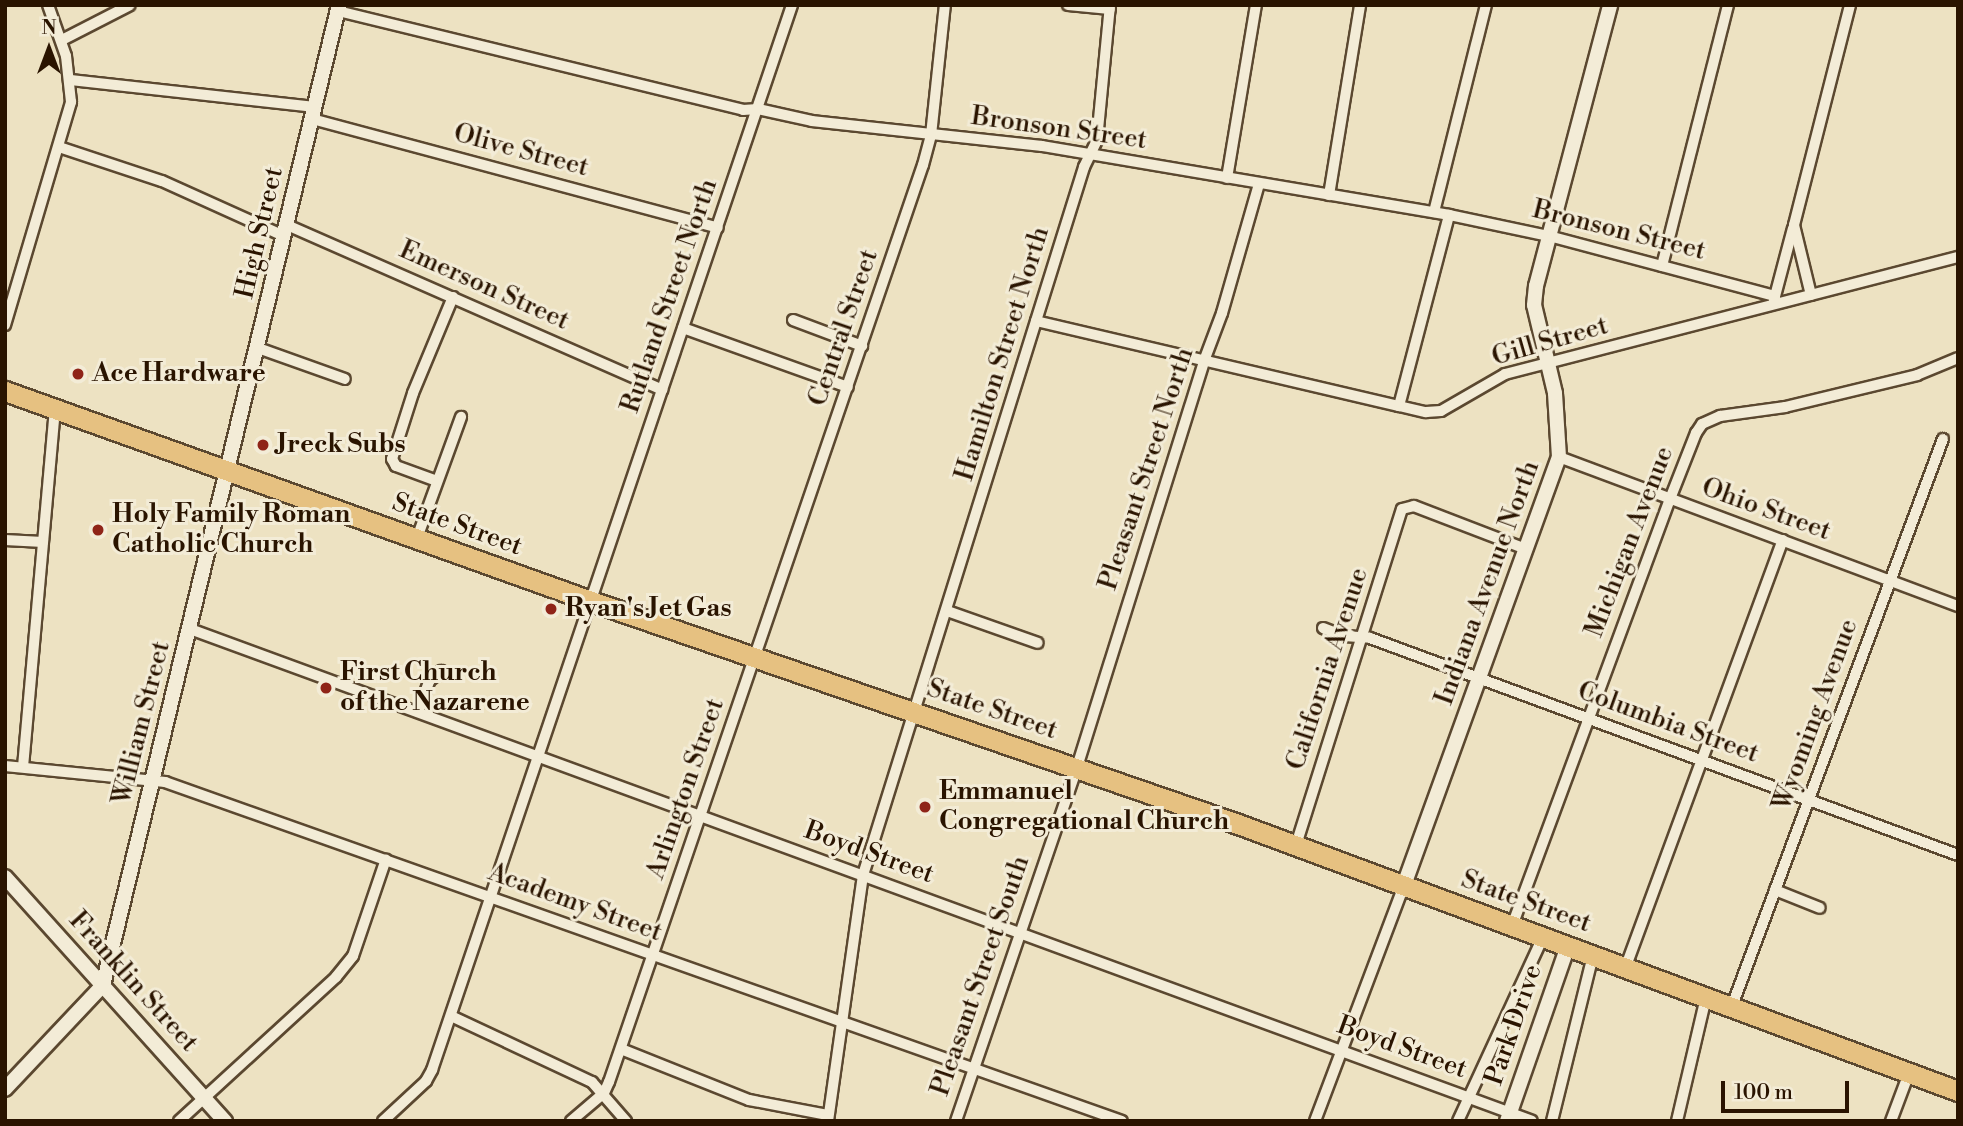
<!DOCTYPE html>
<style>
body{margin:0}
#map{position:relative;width:1963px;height:1126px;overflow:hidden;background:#ede2c2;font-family:"Libre Bodoni",serif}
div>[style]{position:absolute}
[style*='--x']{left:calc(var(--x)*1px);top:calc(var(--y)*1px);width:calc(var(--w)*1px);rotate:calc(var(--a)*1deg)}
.roads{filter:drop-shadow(2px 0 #5b4830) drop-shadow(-2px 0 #5b4830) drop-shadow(0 2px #5b4830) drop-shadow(0 -2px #5b4830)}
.street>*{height:10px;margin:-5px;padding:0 5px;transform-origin:5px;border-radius:5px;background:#f3ecd7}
.secondary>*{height:14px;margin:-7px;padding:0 7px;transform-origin:7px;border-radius:7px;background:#f3ecd7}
.highway>*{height:19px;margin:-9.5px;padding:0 9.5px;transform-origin:9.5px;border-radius:9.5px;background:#e6c181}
.dots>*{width:19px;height:19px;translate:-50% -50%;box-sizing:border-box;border:4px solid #f3ecd7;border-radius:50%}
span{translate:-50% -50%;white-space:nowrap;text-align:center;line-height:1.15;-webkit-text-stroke:6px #f3ecd7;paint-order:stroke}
.street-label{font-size:26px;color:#2a1400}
.poi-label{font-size:26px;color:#2a1400;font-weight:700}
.left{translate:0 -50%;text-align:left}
.frame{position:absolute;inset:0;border:7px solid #2a1400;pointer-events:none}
.north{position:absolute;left:14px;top:14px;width:70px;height:70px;-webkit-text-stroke:5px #f3ecd7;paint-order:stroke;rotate:0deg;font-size:19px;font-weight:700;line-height:28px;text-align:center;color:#2a1400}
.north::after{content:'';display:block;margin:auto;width:24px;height:32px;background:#2a1400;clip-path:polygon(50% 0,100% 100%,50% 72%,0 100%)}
.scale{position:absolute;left:1721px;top:1081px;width:128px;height:32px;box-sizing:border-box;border:4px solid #2a1400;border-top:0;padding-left:9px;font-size:21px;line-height:24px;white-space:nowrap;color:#2a1400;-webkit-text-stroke:5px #f3ecd7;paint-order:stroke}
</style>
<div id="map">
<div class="roads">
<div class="street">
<i style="--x:1068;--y:5;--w:42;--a:5.4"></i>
<i style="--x:338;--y:11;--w:417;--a:13.7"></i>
<i style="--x:743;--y:110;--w:15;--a:-4"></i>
<i style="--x:758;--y:109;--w:55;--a:12.5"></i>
<i style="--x:812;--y:121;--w:231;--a:6.2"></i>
<i style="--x:1042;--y:146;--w:413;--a:9.6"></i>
<i style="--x:1449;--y:215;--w:102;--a:11.9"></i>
<i style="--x:1549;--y:236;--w:234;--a:14.9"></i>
<i style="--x:62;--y:40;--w:76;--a:-27.2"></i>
<i style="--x:71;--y:80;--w:245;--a:6.3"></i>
<i style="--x:312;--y:119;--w:420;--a:15"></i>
<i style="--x:59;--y:147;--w:108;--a:18.3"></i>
<i style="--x:162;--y:181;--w:134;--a:24.3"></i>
<i style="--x:1227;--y:178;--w:175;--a:-80.5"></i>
<i style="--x:1329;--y:195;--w:193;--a:-80.7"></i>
<i style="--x:1434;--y:212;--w:213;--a:-75.9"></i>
<i style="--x:287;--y:225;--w:410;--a:23.7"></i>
<i style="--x:1662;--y:266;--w:269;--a:-75.8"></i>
<i style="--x:1811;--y:295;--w:72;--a:-103.7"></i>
<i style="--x:1794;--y:225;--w:227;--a:-75.7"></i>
<i style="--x:1774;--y:300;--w:74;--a:-75.2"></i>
<i style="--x:793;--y:320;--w:74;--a:20.6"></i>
<i style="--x:1036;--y:321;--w:373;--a:13.2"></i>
<i style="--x:1399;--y:406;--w:28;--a:13"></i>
<i style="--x:1426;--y:412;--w:15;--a:-4"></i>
<i style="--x:1441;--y:411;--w:74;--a:-30"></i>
<i style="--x:1505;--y:374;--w:468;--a:-14.5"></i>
<i style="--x:5;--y:325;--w:233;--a:-73.5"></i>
<i style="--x:71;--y:102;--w:46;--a:-96.2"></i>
<i style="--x:66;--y:56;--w:54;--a:-109.4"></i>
<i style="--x:683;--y:328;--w:175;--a:19.7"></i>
<i style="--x:258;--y:348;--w:92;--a:19.6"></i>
<i style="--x:1399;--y:406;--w:197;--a:-75.3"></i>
<i style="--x:1559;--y:457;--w:426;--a:20.5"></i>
<i style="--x:437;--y:481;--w:44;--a:-159.9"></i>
<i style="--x:396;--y:466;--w:8;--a:-120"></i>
<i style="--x:392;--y:459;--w:69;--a:-72.3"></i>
<i style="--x:413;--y:393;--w:104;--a:-67.4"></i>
<i style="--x:417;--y:538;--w:129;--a:-70"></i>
<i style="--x:5;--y:540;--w:38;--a:3"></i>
<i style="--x:947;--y:611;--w:96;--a:19.4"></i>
<i style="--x:1323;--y:628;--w:22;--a:21"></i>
<i style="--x:1344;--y:636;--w:26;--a:4"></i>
<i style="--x:1370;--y:638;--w:627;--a:20.26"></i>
<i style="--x:190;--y:629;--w:1429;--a:20.13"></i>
<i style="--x:418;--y:712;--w:33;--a:-70"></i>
<i style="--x:429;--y:681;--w:16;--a:-40"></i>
<i style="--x:5;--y:766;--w:161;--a:5.7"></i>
<i style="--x:165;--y:782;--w:1015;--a:19.51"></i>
<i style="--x:23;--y:767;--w:359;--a:-84.9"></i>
<i style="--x:1296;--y:845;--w:352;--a:-72.5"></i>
<i style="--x:1402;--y:509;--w:12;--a:-14"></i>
<i style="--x:1414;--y:506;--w:120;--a:21"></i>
<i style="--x:1775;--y:890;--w:48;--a:21.8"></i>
<i style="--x:1512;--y:926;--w:455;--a:-69.7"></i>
<i style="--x:1670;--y:499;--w:71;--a:-68.5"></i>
<i style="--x:1696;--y:433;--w:11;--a:-56"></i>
<i style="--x:1702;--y:424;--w:20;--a:-24"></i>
<i style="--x:1720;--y:416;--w:66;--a:-7.9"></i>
<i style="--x:1785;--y:407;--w:136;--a:-13.6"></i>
<i style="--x:1917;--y:375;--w:44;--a:-22.5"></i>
<i style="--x:1626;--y:966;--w:454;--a:-69.8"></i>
<i style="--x:1732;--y:1006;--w:605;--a:-69.59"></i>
<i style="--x:451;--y:1016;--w:156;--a:25.1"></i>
<i style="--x:592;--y:1082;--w:52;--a:48.9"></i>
<i style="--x:621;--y:1049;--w:138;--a:21.7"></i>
<i style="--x:749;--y:1100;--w:80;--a:10.8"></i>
<i style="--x:179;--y:1121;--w:213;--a:-42.5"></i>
<i style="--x:336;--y:977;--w:27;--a:-51"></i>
<i style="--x:353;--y:956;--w:102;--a:-71.2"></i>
<i style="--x:383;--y:1121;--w:59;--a:-42.9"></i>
<i style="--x:426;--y:1081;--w:13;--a:-61"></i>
<i style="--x:432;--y:1070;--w:1124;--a:-71.32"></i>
<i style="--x:571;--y:1121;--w:43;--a:-40.3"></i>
<i style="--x:604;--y:1093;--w:12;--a:-66"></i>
<i style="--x:609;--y:1082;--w:969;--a:-71.1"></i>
<i style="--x:923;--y:165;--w:31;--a:-75"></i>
<i style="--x:931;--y:135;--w:131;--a:-83.9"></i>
<i style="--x:828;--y:1121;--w:248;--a:-81.9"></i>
<i style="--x:863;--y:875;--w:742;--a:-72.66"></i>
<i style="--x:1084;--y:167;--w:30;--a:-64"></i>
<i style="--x:1097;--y:140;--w:136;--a:-84.5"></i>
<i style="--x:956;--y:1121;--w:374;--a:-71.1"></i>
<i style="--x:1077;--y:767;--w:425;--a:-72.6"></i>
<i style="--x:1204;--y:361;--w:51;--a:-69.4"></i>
<i style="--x:1222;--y:313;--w:134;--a:-74"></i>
<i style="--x:1315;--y:1121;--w:252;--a:-69.3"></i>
<i style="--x:1458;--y:1121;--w:203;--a:-65.2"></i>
<i style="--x:1552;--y:1121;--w:171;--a:-76.1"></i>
<i style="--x:1677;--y:1121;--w:127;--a:-76.8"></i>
<i style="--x:1891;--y:1121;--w:51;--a:-69.4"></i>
</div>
<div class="secondary">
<i style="--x:5;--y:877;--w:329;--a:48"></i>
<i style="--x:1404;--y:885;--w:455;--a:-70.1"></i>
<i style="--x:1559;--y:457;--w:64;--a:-93.6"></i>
<i style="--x:1555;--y:393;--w:90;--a:-103.4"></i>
<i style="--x:1534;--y:305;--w:19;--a:-84"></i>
<i style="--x:1536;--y:286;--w:291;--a:-75.2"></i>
<i style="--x:5;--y:1089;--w:143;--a:-46.7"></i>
<i style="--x:103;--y:985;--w:1008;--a:-76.46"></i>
<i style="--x:1507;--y:1121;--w:185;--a:-70.8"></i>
</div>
<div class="highway">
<i style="--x:5;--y:391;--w:622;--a:19.72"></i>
<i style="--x:591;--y:601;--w:684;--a:19.02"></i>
<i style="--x:1238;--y:824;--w:768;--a:20.35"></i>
</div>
</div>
<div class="dots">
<i style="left:78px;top:374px;background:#8f2418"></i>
<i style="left:263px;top:445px;background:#8f2418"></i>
<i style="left:98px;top:530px;background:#8f2418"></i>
<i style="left:551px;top:609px;background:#8f2418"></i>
<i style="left:326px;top:688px;background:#8f2418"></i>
<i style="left:925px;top:807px;background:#8f2418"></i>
</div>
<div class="street-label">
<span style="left:1059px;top:129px;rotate:8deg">Bronson Street</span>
<span style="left:521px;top:151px;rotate:15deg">Olive Street</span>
<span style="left:1619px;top:231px;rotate:14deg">Bronson Street</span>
<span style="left:260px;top:233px;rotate:-77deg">High Street</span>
<span style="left:484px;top:286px;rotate:24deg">Emerson Street</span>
<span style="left:670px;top:296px;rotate:-71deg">Rutland Street North</span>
<span style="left:844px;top:328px;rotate:-71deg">Central Street</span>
<span style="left:1550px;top:342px;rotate:-16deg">Gill Street</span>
<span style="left:1003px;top:354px;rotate:-73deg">Hamilton Street North</span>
<span style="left:1147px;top:469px;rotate:-72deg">Pleasant Street North</span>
<span style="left:1766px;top:510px;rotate:20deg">Ohio Street</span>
<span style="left:457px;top:525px;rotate:20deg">State Street</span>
<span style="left:1630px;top:542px;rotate:-69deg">Michigan Avenue</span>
<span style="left:1488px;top:583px;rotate:-70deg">Indiana Avenue North</span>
<span style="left:1328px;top:669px;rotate:-72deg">California Avenue</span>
<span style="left:992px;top:710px;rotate:19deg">State Street</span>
<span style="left:1816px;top:715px;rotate:-70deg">Wyoming Avenue</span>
<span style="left:142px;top:723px;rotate:-76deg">William Street</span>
<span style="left:1668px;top:723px;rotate:20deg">Columbia Street</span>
<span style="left:686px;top:789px;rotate:-71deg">Arlington Street</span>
<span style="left:869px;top:853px;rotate:20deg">Boyd Street</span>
<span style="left:1526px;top:902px;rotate:20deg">State Street</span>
<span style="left:575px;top:903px;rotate:20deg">Academy Street</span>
<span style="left:981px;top:976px;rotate:-71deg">Pleasant Street South</span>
<span style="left:133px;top:982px;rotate:48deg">Franklin Street</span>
<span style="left:1514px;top:1025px;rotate:-71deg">Park Drive</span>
<span style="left:1402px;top:1048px;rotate:20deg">Boyd Street</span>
</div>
<div class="poi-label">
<span class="left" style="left:92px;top:374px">Ace Hardware</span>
<span class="left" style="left:277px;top:445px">Jreck Subs</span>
<span class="left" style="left:112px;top:530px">Holy Family Roman<br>Catholic Church</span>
<span class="left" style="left:565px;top:609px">Ryan's Jet Gas</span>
<span class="left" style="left:340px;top:688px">First Church<br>of the Nazarene</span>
<span class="left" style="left:939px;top:807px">Emmanuel<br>Congregational Church</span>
</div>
<div class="frame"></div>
<div class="north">N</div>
<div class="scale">100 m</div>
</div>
